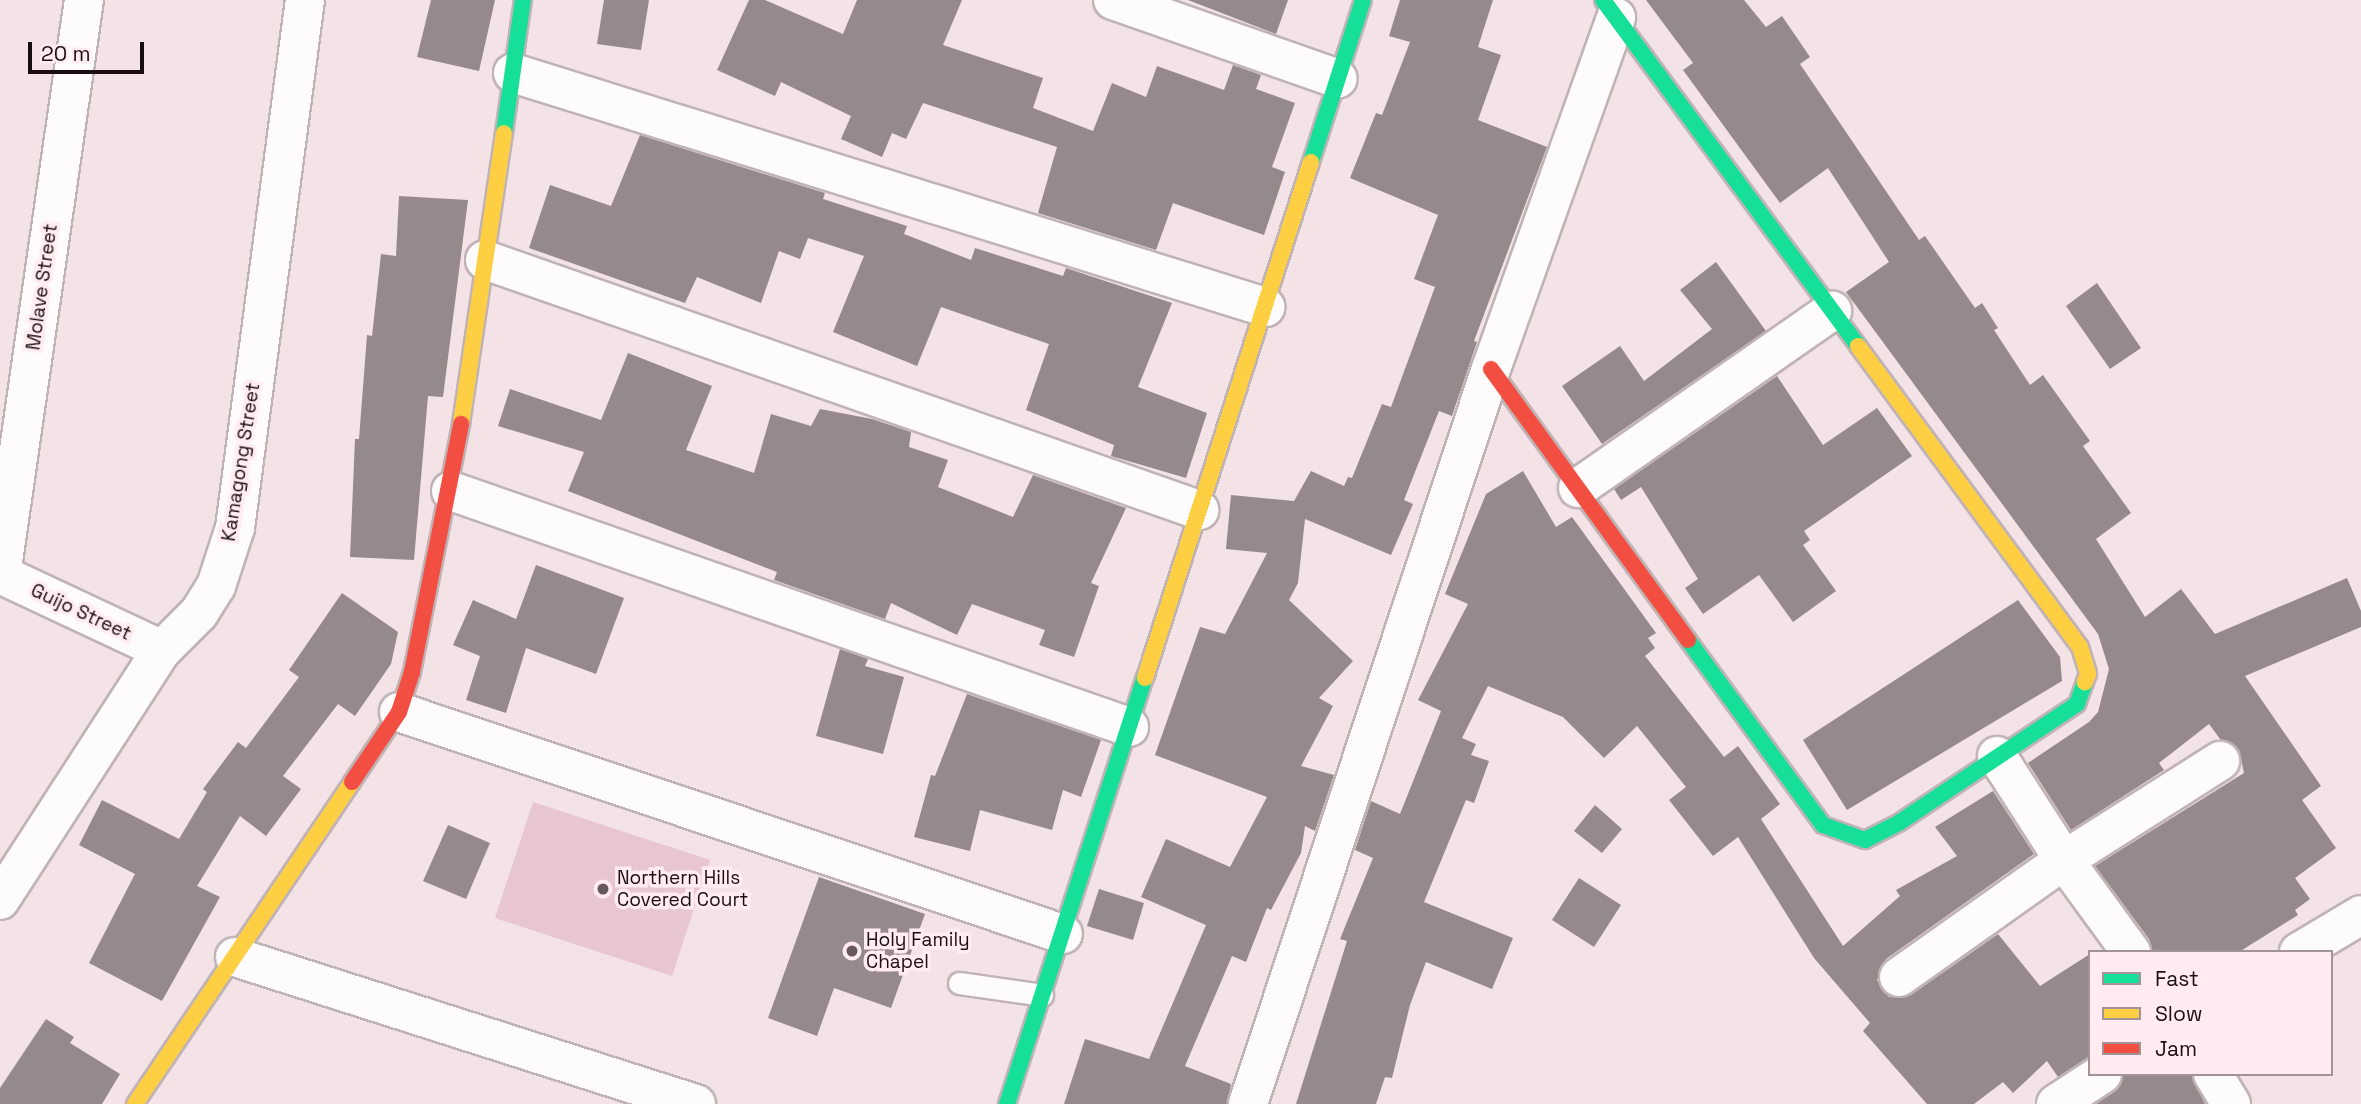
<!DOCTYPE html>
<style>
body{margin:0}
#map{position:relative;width:2361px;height:1104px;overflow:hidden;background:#f3e2e6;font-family:"Space Grotesk",sans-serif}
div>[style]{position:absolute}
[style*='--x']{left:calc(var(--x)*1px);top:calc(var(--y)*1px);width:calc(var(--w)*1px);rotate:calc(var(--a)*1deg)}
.green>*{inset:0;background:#e7c6cf}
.building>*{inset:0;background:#95898c}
.roads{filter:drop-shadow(2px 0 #c0b3b6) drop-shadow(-2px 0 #c0b3b6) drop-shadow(0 2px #c0b3b6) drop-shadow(0 -2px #c0b3b6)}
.lane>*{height:21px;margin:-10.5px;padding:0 10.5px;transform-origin:10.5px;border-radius:10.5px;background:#fdfbfb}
.street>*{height:38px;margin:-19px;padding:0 19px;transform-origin:19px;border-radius:19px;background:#fdfbfb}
.fast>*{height:16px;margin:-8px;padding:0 8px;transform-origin:8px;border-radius:8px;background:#16e098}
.slow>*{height:16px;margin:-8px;padding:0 8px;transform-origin:8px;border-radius:8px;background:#ffcf43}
.jam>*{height:16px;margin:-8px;padding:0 8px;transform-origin:8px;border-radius:8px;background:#f24e42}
.dots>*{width:19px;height:19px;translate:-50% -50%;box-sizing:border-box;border:4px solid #ffebf0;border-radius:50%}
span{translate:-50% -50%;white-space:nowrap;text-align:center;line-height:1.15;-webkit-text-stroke:7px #ffebf0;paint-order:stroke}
.street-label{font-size:19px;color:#190f12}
.poi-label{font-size:19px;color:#190f12}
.left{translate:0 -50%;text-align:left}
.legend{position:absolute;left:2088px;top:950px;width:245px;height:126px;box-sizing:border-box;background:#ffebf0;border:2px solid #a39397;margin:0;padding:9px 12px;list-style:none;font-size:21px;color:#190f12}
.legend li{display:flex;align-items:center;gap:14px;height:35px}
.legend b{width:35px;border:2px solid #a39397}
.scale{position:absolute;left:28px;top:42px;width:116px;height:32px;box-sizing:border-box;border:4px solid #190f12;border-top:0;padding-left:9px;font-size:21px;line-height:24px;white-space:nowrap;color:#190f12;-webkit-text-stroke:5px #ffebf0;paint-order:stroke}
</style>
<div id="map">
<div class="green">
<i style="clip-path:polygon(533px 802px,710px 860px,672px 976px,495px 918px)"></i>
</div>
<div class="building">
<i style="clip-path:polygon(431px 0,495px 0,479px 71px,417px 57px)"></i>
<i style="clip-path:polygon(604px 0,649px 0,641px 50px,597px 44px)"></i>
<i style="clip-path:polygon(749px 0,765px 0,843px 34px,857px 0,962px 0,943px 45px,1043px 78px,1033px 108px,1093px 131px,1112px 83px,1146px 97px,1157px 66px,1224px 90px,1233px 65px,1261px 75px,1256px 89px,1295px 103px,1272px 167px,1285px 172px,1264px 235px,1173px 203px,1156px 250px,1038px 213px,1057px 147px,923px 103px,906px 139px,892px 133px,882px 157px,841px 139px,851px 116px,781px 82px,775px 96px,717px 70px)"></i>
<i style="clip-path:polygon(1188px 0,1288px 0,1276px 34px)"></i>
<i style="clip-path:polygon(1400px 0,1493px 0,1478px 47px,1501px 55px,1478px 120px,1547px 147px,1474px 341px,1477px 342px,1452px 416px,1439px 411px,1404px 500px,1413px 504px,1391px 555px,1305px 519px,1298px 583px,1289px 600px,1353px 661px,1319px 698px,1333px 706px,1301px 766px,1334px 775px,1315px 831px,1305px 826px,1301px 853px,1271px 910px,1267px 908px,1246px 962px,1232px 956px,1185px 1066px,1231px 1084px,1227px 1104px,1064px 1104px,1085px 1039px,1149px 1059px,1206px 925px,1141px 897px,1166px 839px,1230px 867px,1267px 797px,1155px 755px,1200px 627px,1225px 634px,1267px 553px,1226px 549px,1231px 495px,1294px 501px,1311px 471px,1344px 486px,1348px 477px,1352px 478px,1382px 404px,1391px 407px,1435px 287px,1414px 279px,1438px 215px,1350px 178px,1376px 113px,1382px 115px,1410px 42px,1389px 36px)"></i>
<i style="clip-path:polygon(1646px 0,1744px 0,1766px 27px,1782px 16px,1810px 57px,1800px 64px,1919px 240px,1925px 236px,1975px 308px,1982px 303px,1998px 328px,1994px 330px,2030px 385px,2043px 375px,2090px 441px,2083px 446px,2131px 513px,2096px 539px,2145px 617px,2181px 589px,2215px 634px,2347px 578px,2361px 611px,2361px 627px,2245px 676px,2321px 786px,2302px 800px,2336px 848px,2295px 878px,2310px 899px,2295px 910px,2298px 915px,2239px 952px,2153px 952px,2149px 939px,2095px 866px,2244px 773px,2239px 750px,2220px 739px,2209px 724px,2159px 763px,2164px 770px,2071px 830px,2028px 763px,2089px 722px,2098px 712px,2109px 669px,2098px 634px,1846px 292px,1889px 262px,1828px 168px,1780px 203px,1683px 70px,1693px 63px)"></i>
<i style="clip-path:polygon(640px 135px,825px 193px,823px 199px,907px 226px,904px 234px,971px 260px,975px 248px,1063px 276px,1066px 268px,1172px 303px,1138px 387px,1207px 413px,1186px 478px,1111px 456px,1114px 445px,1026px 410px,1049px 344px,941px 307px,917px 366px,833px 332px,864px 256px,808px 238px,800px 259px,779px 251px,761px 303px,697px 277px,685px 303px,529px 248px,550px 185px,611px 206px)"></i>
<i style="clip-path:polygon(399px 196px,468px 200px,443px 397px,428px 396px,414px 560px,350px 557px,355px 439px,359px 439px,367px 335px,372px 336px,381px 254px,396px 256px)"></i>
<i style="clip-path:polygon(1716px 262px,1766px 331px,1602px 444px,1562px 386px,1620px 346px,1644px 381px,1712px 329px,1680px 290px)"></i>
<i style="clip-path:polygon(2097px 283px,2141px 348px,2110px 369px,2066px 306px)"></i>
<i style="clip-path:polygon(628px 353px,712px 386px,686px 450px,754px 473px,771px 414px,811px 426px,820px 409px,872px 419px,911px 432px,909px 447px,948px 460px,938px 487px,1013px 517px,1033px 475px,1126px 508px,1091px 583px,1099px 586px,1074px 657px,1039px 645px,1045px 630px,972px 604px,957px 635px,891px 603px,885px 619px,774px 580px,777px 572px,568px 491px,584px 452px,498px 426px,510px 389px,601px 420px)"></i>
<i style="clip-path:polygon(1777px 376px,1823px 445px,1877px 408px,1912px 456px,1804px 531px,1810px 540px,1803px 545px,1836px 591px,1793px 622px,1759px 575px,1703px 614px,1685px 588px,1698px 579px,1641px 487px,1621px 500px,1614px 489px)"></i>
<i style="clip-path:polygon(1523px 471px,1556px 527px,1572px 517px,1656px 633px,1648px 638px,1655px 648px,1645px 656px,1724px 757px,1738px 746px,1780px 804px,1761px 819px,1843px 946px,1900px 896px,1896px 890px,1957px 856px,1935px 827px,1993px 791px,2034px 854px,1886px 959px,1877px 980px,1889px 997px,1911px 995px,1998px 934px,2040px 986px,2090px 954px,2090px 1056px,2058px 1077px,2047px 1061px,2013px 1093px,2003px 1082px,1974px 1104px,1927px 1104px,1863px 1031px,1870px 1023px,1814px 958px,1738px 837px,1713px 856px,1669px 800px,1686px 787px,1637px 726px,1604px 758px,1563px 717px,1488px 686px,1462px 738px,1476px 744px,1471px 755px,1489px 761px,1474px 803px,1466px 800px,1424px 902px,1513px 938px,1492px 989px,1426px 962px,1410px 1005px,1392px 1078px,1385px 1077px,1376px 1104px,1296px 1104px,1347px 941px,1340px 939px,1373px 858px,1355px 850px,1371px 801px,1400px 814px,1441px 711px,1418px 700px,1468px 604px,1445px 594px,1486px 494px)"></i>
<i style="clip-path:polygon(536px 565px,624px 598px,596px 674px,526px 648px,506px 713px,466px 700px,480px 656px,453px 645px,473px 600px,516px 619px)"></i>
<i style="clip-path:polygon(342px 593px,398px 632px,391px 664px,355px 716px,338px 704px,283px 776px,301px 789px,266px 836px,240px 816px,197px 886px,220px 897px,162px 1001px,89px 963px,135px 874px,79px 845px,102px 800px,179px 839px,207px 792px,203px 789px,238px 742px,246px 748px,299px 677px,289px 670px)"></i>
<i style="clip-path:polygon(2018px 600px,2060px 657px,2062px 681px,1847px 810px,1803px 740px)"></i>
<i style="clip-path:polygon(840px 649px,868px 659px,865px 666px,904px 677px,883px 754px,816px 736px)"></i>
<i style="clip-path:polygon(967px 694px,1101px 740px,1081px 797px,1063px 790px,1052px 830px,980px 810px,970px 851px,914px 837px,931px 775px,935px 776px)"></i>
<i style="clip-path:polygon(1595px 805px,1622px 829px,1602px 853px,1574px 831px)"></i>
<i style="clip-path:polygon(448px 825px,490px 843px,466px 899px,423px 881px)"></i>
<i style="clip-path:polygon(819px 877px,925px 914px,891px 1008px,834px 988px,817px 1036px,768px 1018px)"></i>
<i style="clip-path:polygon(1579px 878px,1621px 905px,1594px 947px,1552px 920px)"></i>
<i style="clip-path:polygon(1099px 889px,1144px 903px,1133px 940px,1087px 926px)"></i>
<i style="clip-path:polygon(46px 1019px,74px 1037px,70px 1043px,120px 1074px,102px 1104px,0 1104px,0 1088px)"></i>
<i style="clip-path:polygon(2124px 1074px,2191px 1074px,2205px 1104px,2096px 1104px,2114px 1092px)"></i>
</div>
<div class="roads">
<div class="lane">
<i style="--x:959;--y:983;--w:84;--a:8.2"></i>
</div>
<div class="street">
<i style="--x:1113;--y:0;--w:238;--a:19.3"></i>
<i style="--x:513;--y:73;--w:788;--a:17.28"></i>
<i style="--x:485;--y:260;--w:757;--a:19.3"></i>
<i style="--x:1578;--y:488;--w:310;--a:-34.9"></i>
<i style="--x:451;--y:491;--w:718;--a:19.19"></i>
<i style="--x:0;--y:574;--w:179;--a:25.1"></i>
<i style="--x:1;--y:575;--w:581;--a:-81.79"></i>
<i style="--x:399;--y:712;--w:700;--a:18.49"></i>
<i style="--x:1997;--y:756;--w:124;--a:57.2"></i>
<i style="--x:2064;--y:860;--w:114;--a:53.9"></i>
<i style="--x:0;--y:900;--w:298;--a:-57.1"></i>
<i style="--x:162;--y:650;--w:52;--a:-45"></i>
<i style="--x:199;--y:613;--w:32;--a:-58"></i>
<i style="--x:216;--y:586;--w:61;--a:-71.9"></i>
<i style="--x:235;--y:528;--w:533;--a:-82.45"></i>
<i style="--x:2299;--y:952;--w:72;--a:-30.8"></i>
<i style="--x:235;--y:957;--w:484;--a:17.7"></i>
<i style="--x:1899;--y:977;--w:202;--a:-35.3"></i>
<i style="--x:2064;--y:860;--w:185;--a:-32.4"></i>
<i style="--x:2213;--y:1074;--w:35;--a:59"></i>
<i style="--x:1248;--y:1104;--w:774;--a:-71.71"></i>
<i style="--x:1491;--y:369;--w:373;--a:-70.4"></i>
<i style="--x:2056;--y:1104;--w:55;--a:-33.1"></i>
</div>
<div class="fast">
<i style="--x:1603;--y:0;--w:430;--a:53.6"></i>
<i style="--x:504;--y:133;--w:134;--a:-81.9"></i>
<i style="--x:1311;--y:162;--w:170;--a:-72.2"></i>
<i style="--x:1688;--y:640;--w:229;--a:53.9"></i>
<i style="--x:1823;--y:825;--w:45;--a:19.7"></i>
<i style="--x:1865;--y:840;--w:39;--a:-27"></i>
<i style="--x:1900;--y:822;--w:213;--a:-33.7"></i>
<i style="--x:2077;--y:704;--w:23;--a:-70"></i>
<i style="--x:1007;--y:1104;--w:448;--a:-72.1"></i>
</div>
<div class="slow">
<i style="--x:1858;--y:346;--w:374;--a:53.6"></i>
<i style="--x:2080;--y:647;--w:28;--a:73"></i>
<i style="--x:2088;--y:674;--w:9;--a:111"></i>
<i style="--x:461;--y:424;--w:294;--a:-81.6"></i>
<i style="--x:1145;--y:678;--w:542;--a:-72.17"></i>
<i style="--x:135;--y:1104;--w:388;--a:-56"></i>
</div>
<div class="jam">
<i style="--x:1491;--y:369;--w:335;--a:54"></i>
<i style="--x:352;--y:782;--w:84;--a:-56.1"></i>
<i style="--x:399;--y:712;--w:42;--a:-72"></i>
<i style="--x:412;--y:672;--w:253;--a:-78.8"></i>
</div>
</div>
<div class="dots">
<i style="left:603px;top:889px;background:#65595c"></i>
<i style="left:852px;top:951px;background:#65595c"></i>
</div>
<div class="street-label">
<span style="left:42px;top:287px;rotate:-82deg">Molave Street</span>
<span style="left:241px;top:462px;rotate:-81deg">Kamagong Street</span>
<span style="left:81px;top:612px;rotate:25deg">Guijo Street</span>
</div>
<div class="poi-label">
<span class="left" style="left:617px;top:889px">Northern Hills<br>Covered Court</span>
<span class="left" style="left:866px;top:951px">Holy Family<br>Chapel</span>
</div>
<ul class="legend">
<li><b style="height:9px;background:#16e098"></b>Fast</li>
<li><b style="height:9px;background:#ffcf43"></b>Slow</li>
<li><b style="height:9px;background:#f24e42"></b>Jam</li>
</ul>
<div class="scale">20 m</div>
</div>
